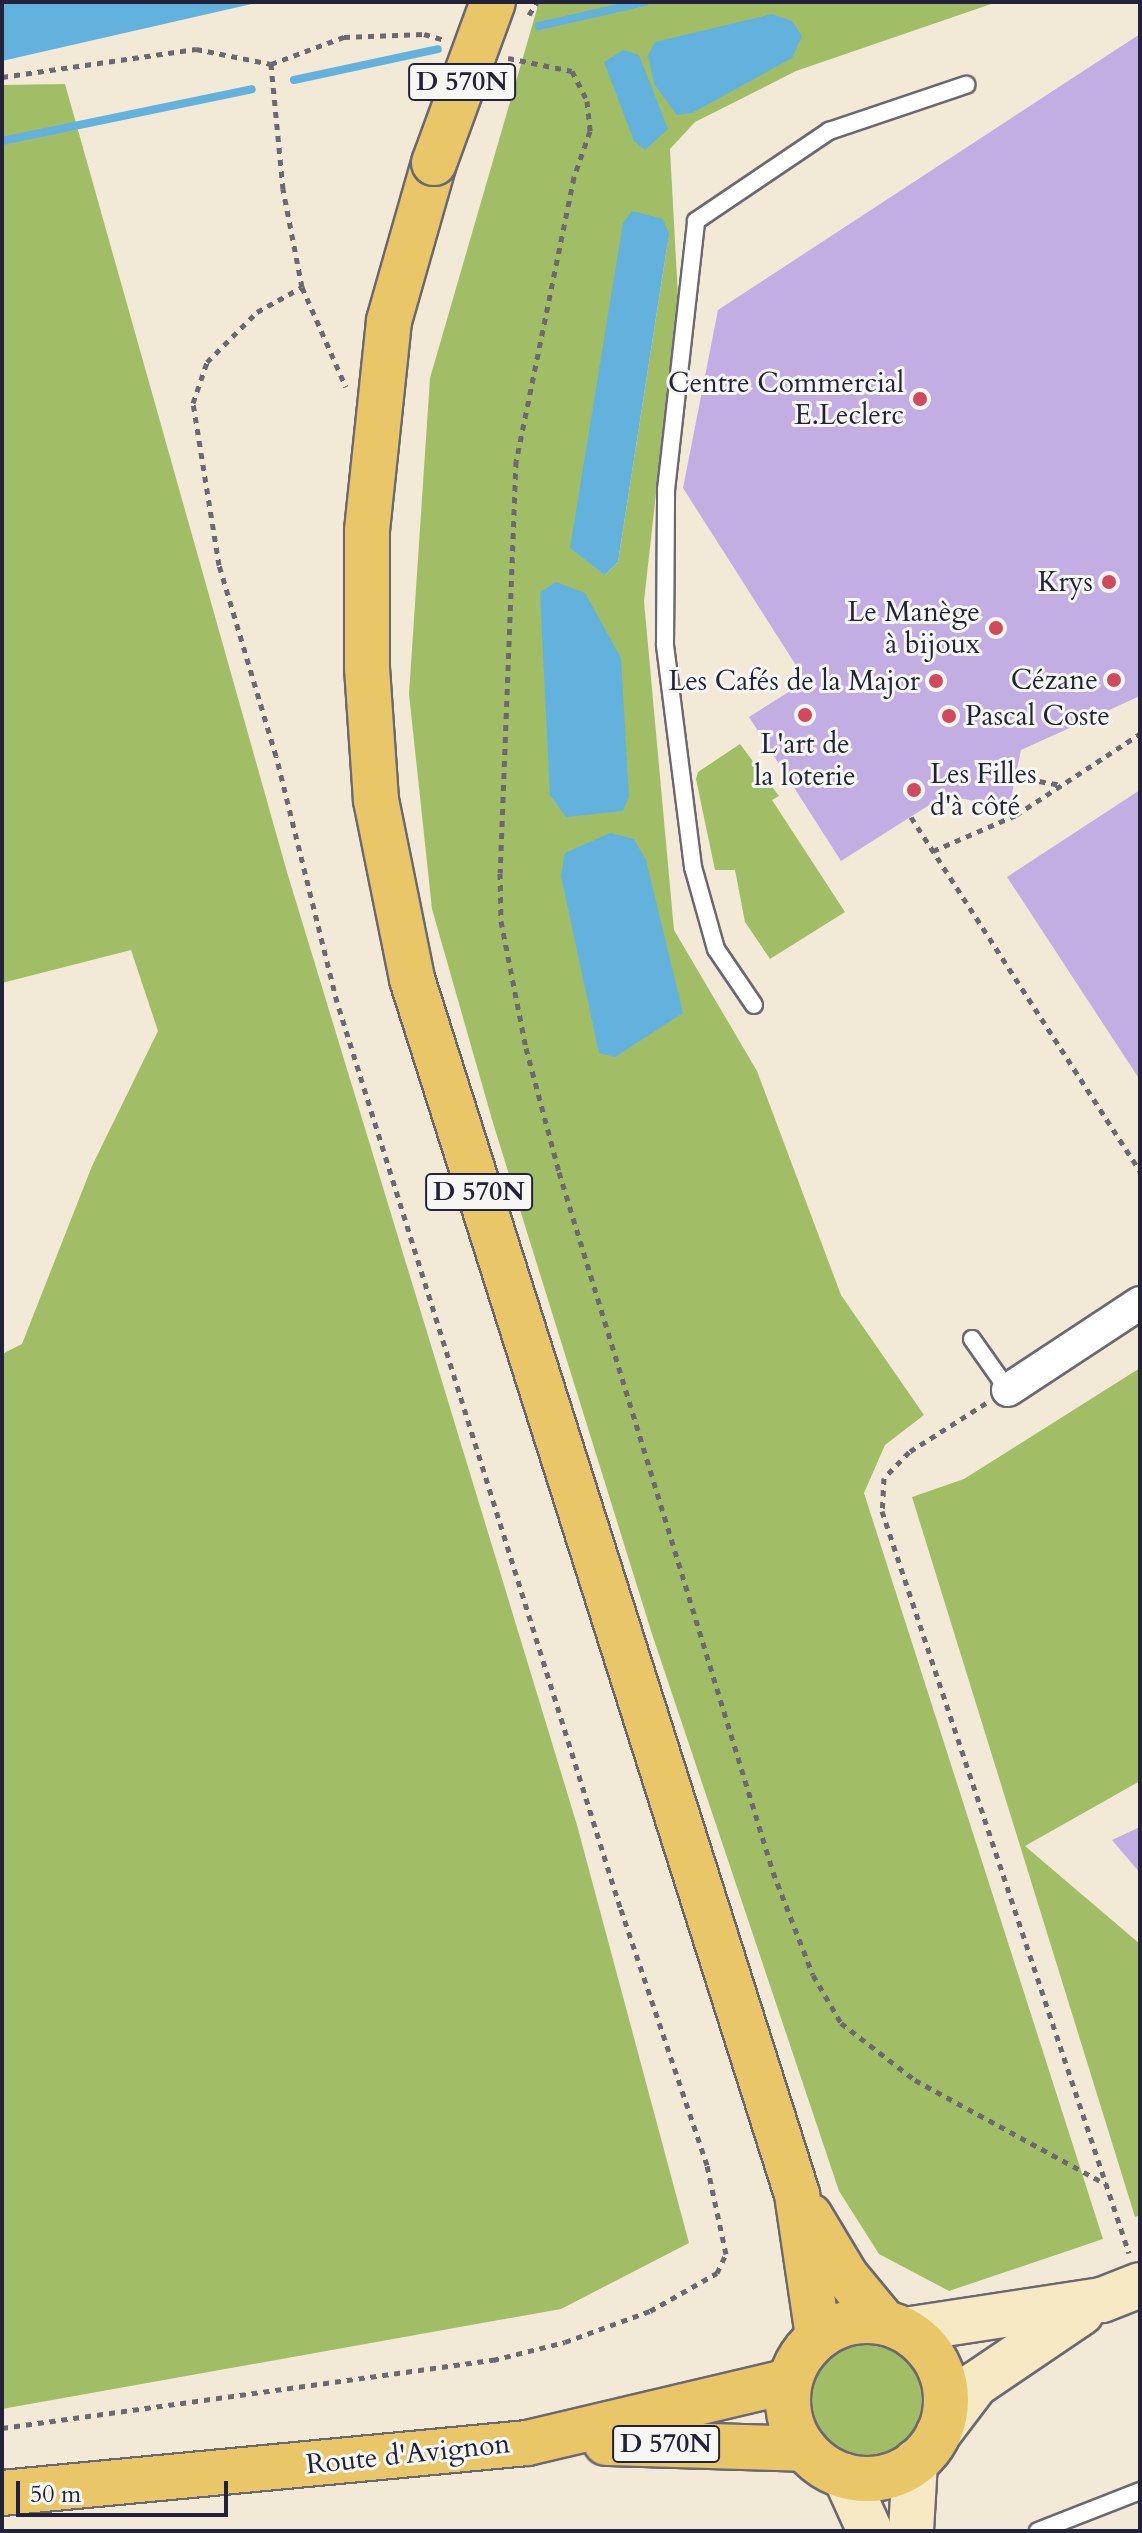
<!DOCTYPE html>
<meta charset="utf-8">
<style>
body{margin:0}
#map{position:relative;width:1142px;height:2533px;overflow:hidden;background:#f3e9d7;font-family:Cardo,serif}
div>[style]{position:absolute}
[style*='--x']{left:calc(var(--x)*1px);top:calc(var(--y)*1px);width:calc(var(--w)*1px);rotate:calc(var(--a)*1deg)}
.green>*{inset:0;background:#a1be66}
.round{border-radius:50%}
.water>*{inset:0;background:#62b2dd}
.stream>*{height:8px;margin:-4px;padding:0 4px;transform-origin:4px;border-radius:4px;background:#62b2dd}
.building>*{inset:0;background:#c3aee3}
.path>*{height:5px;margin-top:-2.5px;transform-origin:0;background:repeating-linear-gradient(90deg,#6b6872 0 6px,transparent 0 12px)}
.roads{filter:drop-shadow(2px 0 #6b6872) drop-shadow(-2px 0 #6b6872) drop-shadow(0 2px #6b6872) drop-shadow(0 -2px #6b6872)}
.lane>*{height:16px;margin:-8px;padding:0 8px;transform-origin:8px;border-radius:8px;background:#fff}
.street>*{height:32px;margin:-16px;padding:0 16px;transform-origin:16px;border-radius:16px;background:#fff}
.secondary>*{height:44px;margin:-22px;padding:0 22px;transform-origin:22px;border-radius:22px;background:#f6e9c3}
.primary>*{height:44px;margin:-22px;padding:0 22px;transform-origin:22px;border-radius:22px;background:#e9c769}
.primary>.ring{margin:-22px;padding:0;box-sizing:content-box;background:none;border:44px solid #e9c769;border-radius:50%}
.bridges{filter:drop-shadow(2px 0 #6b6872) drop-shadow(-2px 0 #6b6872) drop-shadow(0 2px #6b6872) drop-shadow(0 -2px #6b6872)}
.primary-bridge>*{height:44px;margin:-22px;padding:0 22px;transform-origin:22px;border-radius:22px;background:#e9c769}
.dots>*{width:22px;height:22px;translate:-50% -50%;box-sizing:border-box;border:4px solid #f6f6f2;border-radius:50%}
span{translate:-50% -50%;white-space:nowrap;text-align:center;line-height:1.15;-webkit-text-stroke:6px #f6f6f2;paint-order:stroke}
.shield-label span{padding:2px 6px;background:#f6f6f2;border:2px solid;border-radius:6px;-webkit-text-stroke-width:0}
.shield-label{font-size:26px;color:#22223b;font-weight:700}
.poi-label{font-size:28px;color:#22223b}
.right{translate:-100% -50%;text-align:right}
.left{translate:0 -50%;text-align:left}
.street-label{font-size:28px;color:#22223b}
.frame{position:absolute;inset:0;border:4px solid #22223b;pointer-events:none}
.scale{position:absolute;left:16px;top:2481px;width:212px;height:36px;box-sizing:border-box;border:4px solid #22223b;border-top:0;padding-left:10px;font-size:24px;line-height:28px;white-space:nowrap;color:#22223b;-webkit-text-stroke:6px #f6f6f2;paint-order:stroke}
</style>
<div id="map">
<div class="green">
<i style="clip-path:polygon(evenodd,539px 2px,997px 2px,796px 71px,695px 122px,670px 149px,678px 297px,644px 601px,674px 930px,757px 1071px,841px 1295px,924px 1415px,885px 1445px,864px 1493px,1103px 2239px,949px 2291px,879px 2254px,839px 2191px,652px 1634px,493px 1123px,432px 909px,409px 694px,430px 378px,539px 2px,669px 234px,618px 562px,605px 575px,669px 234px)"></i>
<i style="clip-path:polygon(65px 84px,287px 872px,577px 1825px,689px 2243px,561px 2309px,2px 2409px,2px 1354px,22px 1344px,92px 1166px,158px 1031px,131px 950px,2px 983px,2px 85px)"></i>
<i style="clip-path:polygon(740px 744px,779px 796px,772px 800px,845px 912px,770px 959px,745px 922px,735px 870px,715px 870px,696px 779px,698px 772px)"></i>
<i style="clip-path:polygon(1140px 1368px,1140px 1781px,1025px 1846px,1140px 1944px,1140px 2215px,1135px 2217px,912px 1497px,964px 1479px)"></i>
<i class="round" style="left:808px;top:2340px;width:118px;height:118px"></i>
</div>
<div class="water">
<i style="clip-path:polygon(2px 2px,260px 2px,2px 61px)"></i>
<i style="clip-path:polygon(772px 14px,792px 21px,802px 36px,792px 58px,692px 113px,677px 115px,654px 84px,648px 55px,655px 42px)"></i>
<i style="clip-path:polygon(623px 50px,639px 55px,668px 129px,645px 150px,634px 141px,604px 62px)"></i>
<i style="clip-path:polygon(632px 211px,663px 219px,669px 234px,618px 562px,605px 575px,570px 548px,623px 223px)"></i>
<i style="clip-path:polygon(556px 582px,585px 593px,621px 658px,629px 797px,623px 811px,566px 817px,550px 795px,540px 592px)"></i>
<i style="clip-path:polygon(610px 833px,634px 839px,646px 860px,683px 1013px,615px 1057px,599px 1053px,561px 876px,565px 853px)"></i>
</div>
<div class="stream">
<i style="--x:539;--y:26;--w:109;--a:-12.8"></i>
<i style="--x:294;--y:80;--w:147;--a:-12.1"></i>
<i style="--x:2;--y:141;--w:255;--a:-11.7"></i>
</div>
<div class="building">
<i style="clip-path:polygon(1140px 34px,1140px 696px,1021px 750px,1009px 808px,945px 795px,841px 861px,749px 717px,806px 681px,683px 488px,718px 310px)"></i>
<i style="clip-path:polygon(1140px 790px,1140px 1080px,1007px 877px)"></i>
<i style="clip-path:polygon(1140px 1827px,1140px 1873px,1112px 1840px)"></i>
</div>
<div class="path">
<i style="--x:529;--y:15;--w:15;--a:-58"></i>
<i style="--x:508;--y:58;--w:65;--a:11.5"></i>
<i style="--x:572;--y:71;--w:34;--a:63"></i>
<i style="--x:587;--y:101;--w:30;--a:84"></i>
<i style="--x:590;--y:131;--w:49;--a:109.2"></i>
<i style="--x:574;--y:177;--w:290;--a:101.5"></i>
<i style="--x:516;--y:461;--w:412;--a:92.2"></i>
<i style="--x:500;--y:873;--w:48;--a:88.8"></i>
<i style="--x:501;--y:921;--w:129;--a:78.9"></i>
<i style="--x:526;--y:1048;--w:128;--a:75.1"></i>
<i style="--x:559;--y:1172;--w:732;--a:73"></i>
<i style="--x:773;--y:1872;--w:110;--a:68.8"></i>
<i style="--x:813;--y:1975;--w:56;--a:59.7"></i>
<i style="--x:841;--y:2023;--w:93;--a:37.6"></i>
<i style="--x:915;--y:2080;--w:217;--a:28.6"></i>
<i style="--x:2;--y:77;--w:196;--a:-8.2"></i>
<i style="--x:196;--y:49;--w:76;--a:11.3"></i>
<i style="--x:271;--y:64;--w:78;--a:-20.3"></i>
<i style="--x:344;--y:37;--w:80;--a:-2.1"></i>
<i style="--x:424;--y:34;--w:22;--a:16"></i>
<i style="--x:302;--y:287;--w:109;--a:66.3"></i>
<i style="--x:1016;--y:777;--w:46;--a:10.1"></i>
<i style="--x:911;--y:817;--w:422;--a:57.1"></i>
<i style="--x:933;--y:851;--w:90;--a:-23.4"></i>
<i style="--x:1016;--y:815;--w:148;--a:-33.2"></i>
<i style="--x:986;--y:1403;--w:91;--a:147.5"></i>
<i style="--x:909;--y:1452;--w:36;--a:134"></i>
<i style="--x:884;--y:1478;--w:33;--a:93"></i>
<i style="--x:882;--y:1511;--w:782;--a:71.59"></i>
<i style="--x:2;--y:2428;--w:496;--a:-7.9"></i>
<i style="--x:493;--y:2360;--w:74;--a:-14"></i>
<i style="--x:565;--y:2342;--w:90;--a:-20"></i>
<i style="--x:650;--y:2311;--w:77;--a:-29.6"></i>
<i style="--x:717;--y:2273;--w:21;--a:-65"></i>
<i style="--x:726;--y:2254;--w:91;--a:-102.1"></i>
<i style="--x:707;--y:2165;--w:272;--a:-108.6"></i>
<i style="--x:620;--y:1907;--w:948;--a:-107.36"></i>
<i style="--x:337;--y:1002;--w:253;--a:-103.9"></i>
<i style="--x:276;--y:756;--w:199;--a:-106.6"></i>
<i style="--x:219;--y:565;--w:164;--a:-99.1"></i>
<i style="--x:193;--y:403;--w:43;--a:-71.1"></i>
<i style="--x:207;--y:362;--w:71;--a:-45"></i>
<i style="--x:257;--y:312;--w:51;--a:-29.1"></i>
<i style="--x:302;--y:287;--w:100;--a:-101"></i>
<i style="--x:283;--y:189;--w:126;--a:-95.5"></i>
</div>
<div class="roads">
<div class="lane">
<i style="--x:754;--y:1005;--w:68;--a:-124.2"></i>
<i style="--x:716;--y:949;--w:85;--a:-105.7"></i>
<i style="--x:693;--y:867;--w:225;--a:-97.2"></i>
<i style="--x:665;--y:644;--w:154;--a:-89.6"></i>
<i style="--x:666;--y:490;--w:271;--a:-83.6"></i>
<i style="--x:696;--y:221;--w:161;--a:-34.1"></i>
<i style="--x:829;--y:131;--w:145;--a:-18.6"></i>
<i style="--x:972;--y:1339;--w:62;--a:54.8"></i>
<i style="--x:1038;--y:2531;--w:110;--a:-21.4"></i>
</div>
<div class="street">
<i style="--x:1008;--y:1390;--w:158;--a:-33.4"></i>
</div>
<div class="secondary">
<i style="--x:905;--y:2330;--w:199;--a:-8.7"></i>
<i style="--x:1102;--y:2300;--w:41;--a:-21.5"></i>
<i style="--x:938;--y:2434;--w:63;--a:-52.8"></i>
<i style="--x:976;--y:2384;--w:127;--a:-34.1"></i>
<i style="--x:845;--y:2476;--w:60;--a:65.6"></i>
<i style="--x:911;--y:2531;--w:69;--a:-86.7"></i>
</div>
<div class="primary">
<i style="--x:434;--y:163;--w:164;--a:105.9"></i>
<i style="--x:389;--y:321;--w:211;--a:96"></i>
<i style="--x:367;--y:531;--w:137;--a:90"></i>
<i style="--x:367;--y:668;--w:132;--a:86.1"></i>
<i style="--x:376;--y:800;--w:183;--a:78.6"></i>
<i style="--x:412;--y:979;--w:1275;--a:72.42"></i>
<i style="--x:797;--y:2194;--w:145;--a:81.6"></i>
<i style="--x:810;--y:2216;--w:70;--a:59"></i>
<i style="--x:846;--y:2276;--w:60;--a:50.4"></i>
<i class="ring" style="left:788px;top:2321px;width:114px;height:114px"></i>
<i style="--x:606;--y:2443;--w:199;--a:1.7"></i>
<i style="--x:2;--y:2493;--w:527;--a:-5.44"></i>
<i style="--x:527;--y:2443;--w:269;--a:-13.3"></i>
</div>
</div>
<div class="bridges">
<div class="primary-bridge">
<i style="--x:434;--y:163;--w:171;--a:-69.9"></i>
</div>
</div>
<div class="dots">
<i style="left:920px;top:399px;background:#d1495b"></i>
<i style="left:1109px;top:582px;background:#d1495b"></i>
<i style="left:996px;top:628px;background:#d1495b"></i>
<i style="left:1114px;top:680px;background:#d1495b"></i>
<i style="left:936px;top:681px;background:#d1495b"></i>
<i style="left:805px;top:715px;background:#d1495b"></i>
<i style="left:949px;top:716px;background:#d1495b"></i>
<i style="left:914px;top:790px;background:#d1495b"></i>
</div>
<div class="shield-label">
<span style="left:462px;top:82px">D 570N</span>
<span style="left:479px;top:1192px">D 570N</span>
<span style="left:666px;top:2444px">D 570N</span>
</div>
<div class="poi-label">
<span class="right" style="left:904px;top:399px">Centre Commercial<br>E.Leclerc</span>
<span class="right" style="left:1093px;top:582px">Krys</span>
<span class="right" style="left:980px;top:628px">Le Manège<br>à bijoux</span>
<span class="right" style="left:1098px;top:680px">Cézane</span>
<span class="right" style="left:920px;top:681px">Les Cafés de la Major</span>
<span class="left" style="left:965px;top:716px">Pascal Coste</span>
<span style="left:805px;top:760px">L'art de<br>la loterie</span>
<span class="left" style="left:930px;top:790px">Les Filles<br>d'à côté</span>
</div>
<div class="street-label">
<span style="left:408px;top:2454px;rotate:-6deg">Route d'Avignon</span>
</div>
<div class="frame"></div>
<div class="scale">50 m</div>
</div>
